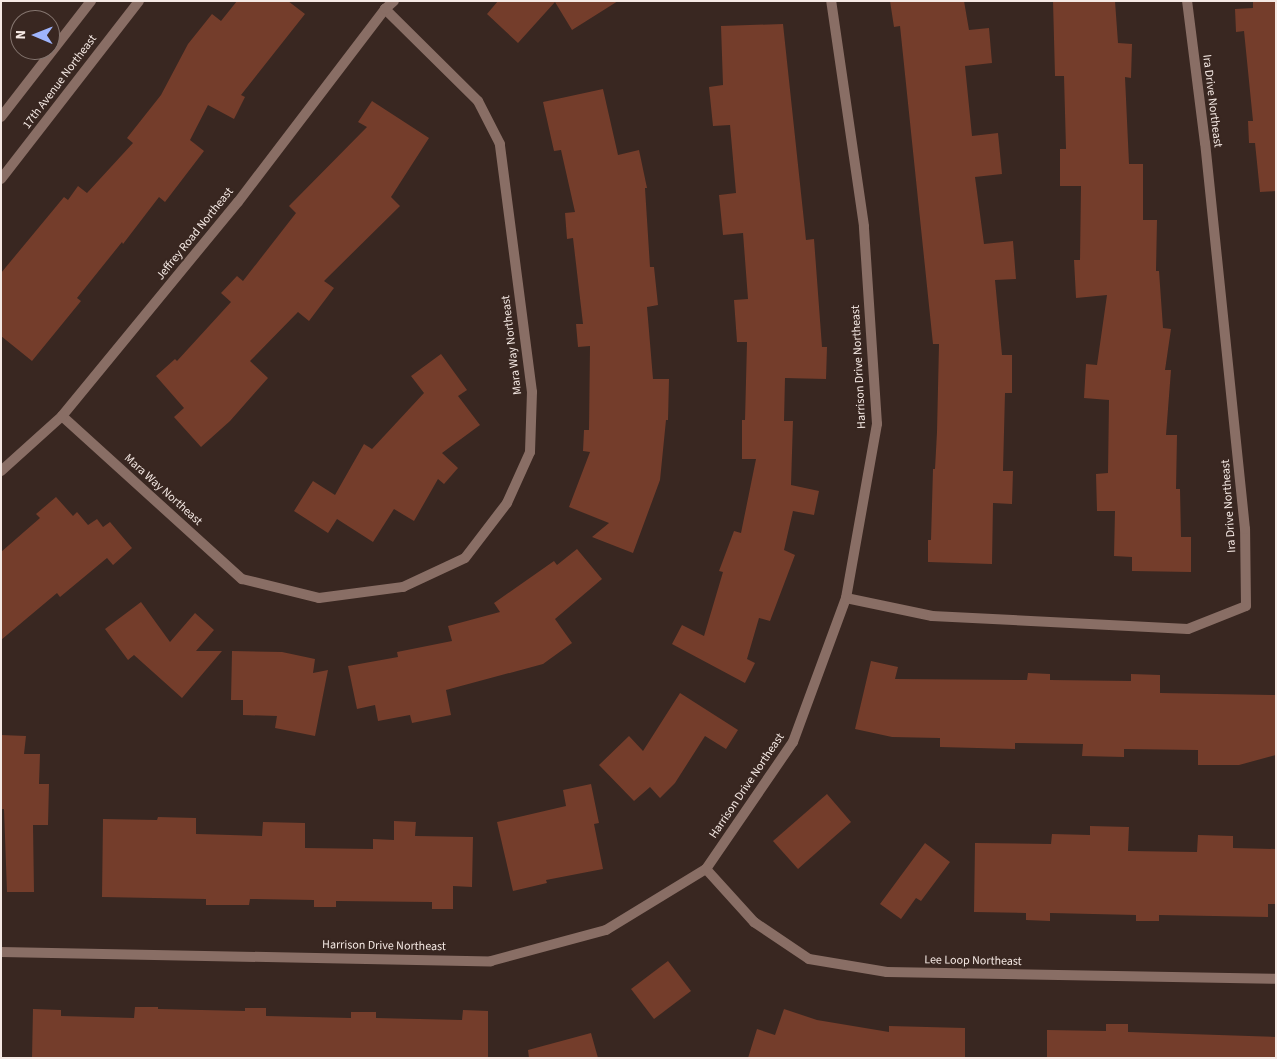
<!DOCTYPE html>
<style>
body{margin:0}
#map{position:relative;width:1277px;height:1059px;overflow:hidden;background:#392721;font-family:"Source Sans 3",sans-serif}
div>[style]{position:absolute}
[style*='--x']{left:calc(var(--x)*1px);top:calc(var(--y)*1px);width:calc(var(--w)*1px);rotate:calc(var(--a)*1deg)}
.building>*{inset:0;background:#743d2b}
.minor>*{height:10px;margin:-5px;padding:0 5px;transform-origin:5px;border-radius:5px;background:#896e65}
.tertiary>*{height:10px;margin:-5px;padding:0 5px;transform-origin:5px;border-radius:5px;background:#896e65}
span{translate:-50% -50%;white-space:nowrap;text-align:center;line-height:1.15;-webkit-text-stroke:4px #392721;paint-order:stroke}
.street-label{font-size:12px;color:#f5e9e4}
.frame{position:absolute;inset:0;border:2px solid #f5e9e4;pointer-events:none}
.north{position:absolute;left:10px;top:10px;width:50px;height:50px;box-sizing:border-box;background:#392721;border:1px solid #84756f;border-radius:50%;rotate:271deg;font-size:14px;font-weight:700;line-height:20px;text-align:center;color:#f5e9e4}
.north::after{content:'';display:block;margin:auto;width:18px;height:22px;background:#9eb4fd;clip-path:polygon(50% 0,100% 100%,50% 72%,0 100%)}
</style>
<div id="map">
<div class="building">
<i style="clip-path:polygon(237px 1px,288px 1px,305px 14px,241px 95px,245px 97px,234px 119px,208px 105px,190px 140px,204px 151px,165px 202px,159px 197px,123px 244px,122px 242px,77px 298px,81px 301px,32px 361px,1px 336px,1px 273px,64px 197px,68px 200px,78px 186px,87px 193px,133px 143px,127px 138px,161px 95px,188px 44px,212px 14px,221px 21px)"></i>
<i style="clip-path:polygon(498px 1px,618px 1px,572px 30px,555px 2px,518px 43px,487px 14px)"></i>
<i style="clip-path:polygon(890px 1px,964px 1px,969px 30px,989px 28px,992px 63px,965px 66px,972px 136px,998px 133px,1002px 174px,975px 177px,984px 244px,1013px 241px,1016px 279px,995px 280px,1002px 355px,1012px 355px,1012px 393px,1005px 393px,1003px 471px,1013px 471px,1012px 504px,993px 503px,992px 564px,928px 562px,928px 540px,931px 540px,933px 469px,935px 469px,937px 432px,939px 344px,933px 344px,900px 26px,894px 27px)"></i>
<i style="clip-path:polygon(1053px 1px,1115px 1px,1118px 43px,1132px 44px,1131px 78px,1125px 77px,1129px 164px,1143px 164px,1143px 220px,1157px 220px,1156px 271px,1159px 271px,1163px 328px,1171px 329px,1165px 370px,1171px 370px,1166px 435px,1177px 435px,1176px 489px,1180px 489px,1181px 537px,1191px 537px,1191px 572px,1132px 571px,1132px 557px,1114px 556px,1115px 511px,1097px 511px,1096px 474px,1108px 473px,1109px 400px,1084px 398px,1086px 364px,1097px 365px,1107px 295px,1076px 298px,1074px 260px,1080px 260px,1081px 186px,1060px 186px,1060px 149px,1066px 149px,1064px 76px,1055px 76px)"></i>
<i style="clip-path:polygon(1253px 1px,1276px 1px,1276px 191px,1260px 192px,1255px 143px,1249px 143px,1248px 121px,1253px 121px,1244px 31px,1236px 32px,1235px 9px,1253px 8px)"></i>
<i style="clip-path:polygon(783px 24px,806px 240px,814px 239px,822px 347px,827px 347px,826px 379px,785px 378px,784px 421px,793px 421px,791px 485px,819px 491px,814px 515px,793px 511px,784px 550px,795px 555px,770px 621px,759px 618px,747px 659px,755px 663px,745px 683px,672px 644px,682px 625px,704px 636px,723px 572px,719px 571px,734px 531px,741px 533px,756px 459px,742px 459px,742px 420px,745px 420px,747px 342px,737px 342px,734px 300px,748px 299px,743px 233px,723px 235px,719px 195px,736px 193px,730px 125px,713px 126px,709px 87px,723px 85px,721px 26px)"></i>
<i style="clip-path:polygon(603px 89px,618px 155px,639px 150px,647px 188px,645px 188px,650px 267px,654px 267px,658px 305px,647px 307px,653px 379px,669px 379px,668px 420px,666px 420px,660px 480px,633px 553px,592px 537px,609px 523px,569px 507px,590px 452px,583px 451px,584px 430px,589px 430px,590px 346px,578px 347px,576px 324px,583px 324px,573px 238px,567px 239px,565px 213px,575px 212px,561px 150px,554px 151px,543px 102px)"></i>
<i style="clip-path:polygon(372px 101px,429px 138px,391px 197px,400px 206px,324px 281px,334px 288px,309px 321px,298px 312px,250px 361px,268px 378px,230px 421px,201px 447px,174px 417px,184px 408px,156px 376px,175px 359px,177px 361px,231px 302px,221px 293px,237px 276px,243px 281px,296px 213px,289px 206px,367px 127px,358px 122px)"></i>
<i style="clip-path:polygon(441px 354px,467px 390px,458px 396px,480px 425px,442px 453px,458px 468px,444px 484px,438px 479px,414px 521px,394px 509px,373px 542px,337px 519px,328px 533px,294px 511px,313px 481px,335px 495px,364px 444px,372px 449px,424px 393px,411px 376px)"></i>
<i style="clip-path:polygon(56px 497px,73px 516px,77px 512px,88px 525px,97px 519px,103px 527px,110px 522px,132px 548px,113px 565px,107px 558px,60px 597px,57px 593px,1px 640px,1px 552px,40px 518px,36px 514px)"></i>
<i style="clip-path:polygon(577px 549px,602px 579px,555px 619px,572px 643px,543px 664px,446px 690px,451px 715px,412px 723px,410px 715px,378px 721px,375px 705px,357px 709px,348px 666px,398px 657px,397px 652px,452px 641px,448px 626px,500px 612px,494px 603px,554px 561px,557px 565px)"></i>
<i style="clip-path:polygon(141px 602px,170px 642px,195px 613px,214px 630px,196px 651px,222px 651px,182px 698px,134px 655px,128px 660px,105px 629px)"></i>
<i style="clip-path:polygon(232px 651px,282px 652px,315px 659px,313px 673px,328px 670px,315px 736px,275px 728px,277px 716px,243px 715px,243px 700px,231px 700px)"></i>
<i style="clip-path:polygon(871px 661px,898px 667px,895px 679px,1027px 680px,1028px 673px,1050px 674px,1050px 680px,1131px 681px,1131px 674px,1160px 675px,1160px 693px,1276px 695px,1276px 755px,1239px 765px,1198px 765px,1198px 750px,1124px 749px,1124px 757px,1082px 756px,1083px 744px,1015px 743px,1015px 749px,940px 747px,940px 738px,892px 737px,855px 729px)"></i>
<i style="clip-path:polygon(680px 693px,738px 730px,726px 749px,705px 736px,675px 783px,660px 798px,650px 787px,634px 801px,599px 765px,629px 736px,643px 751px)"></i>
<i style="clip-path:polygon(1px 735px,26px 736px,24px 754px,40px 754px,39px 784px,49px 784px,48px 825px,33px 825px,34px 892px,7px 892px,4px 809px,1px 809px)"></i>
<i style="clip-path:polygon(591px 784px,599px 823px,594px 824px,603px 869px,546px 880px,547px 883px,513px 891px,497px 822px,566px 806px,563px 790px)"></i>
<i style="clip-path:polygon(827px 794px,851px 822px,798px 869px,773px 841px)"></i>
<i style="clip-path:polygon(158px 817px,196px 818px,196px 834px,262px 836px,263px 822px,305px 823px,305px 848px,373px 849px,373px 839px,394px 840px,394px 821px,416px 822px,415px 836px,473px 837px,472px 887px,453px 886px,453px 909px,432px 909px,432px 902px,336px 901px,336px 907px,314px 907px,314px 900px,250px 899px,249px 905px,206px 905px,206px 899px,102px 897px,103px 819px,157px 820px)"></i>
<i style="clip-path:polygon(1090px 826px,1129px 827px,1128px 851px,1197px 852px,1198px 835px,1233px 836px,1233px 848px,1276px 849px,1276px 904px,1268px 904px,1268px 917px,1159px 915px,1159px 921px,1136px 921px,1136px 915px,1050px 913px,1050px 921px,1026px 920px,1026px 913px,974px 912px,975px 843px,1051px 844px,1052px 834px,1090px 835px)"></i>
<i style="clip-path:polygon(925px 843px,950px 862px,921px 901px,916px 898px,901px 919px,880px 904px)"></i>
<i style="clip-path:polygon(668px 961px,691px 991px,654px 1019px,631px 989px)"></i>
<i style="clip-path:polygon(135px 1007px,158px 1007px,158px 1009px,245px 1011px,245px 1008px,266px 1008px,266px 1016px,351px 1018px,351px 1012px,376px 1012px,376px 1018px,462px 1020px,463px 1010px,488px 1011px,488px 1058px,32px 1058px,33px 1009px,61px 1010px,61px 1016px,134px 1018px)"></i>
<i style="clip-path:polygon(784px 1009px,817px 1020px,889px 1032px,889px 1026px,965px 1028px,965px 1058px,748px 1058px,757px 1029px,775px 1035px)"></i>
<i style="clip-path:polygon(1106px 1024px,1128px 1024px,1128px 1032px,1276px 1037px,1276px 1058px,1047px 1058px,1047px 1030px,1106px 1031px)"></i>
<i style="clip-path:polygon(591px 1033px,598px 1058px,529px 1058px,528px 1050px)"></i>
</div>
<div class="minor">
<i style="--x:62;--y:416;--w:243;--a:42.2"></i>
<i style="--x:242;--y:579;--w:79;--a:13.9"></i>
<i style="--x:319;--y:598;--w:85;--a:-7.5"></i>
<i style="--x:403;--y:587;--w:68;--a:-25.1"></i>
<i style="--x:465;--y:558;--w:69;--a:-52.6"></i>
<i style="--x:507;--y:503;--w:56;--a:-65.7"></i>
<i style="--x:530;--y:452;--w:60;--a:-88.1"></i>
<i style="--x:532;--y:392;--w:250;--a:-97.4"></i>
<i style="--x:500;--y:144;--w:48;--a:-117.1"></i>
<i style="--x:478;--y:101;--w:131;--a:-135.3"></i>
<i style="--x:1;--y:471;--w:82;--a:-42"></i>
<i style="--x:62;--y:416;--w:277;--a:-50.6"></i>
<i style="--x:238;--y:202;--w:243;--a:-52.7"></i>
<i style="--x:385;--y:9;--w:12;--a:-42"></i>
<i style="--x:846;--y:598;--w:88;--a:11.8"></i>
<i style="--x:932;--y:616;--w:256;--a:2.9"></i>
<i style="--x:1188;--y:629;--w:62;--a:-21.6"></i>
<i style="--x:1246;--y:606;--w:77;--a:-90.7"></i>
<i style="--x:1245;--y:529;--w:388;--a:-95.9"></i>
<i style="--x:1205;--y:143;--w:143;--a:-97.2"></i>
<i style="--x:706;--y:869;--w:72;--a:47.8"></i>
<i style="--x:754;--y:922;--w:66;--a:33.9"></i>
<i style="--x:809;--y:959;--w:79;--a:9.5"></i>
<i style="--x:887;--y:972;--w:389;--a:1"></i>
<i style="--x:1;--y:952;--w:490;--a:1.1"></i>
<i style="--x:491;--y:961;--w:119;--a:-15.1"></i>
<i style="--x:606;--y:930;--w:117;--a:-31.4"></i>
<i style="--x:706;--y:869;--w:154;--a:-55.6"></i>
<i style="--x:793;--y:742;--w:153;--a:-69.8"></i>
<i style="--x:846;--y:598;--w:177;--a:-79.9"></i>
<i style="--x:877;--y:424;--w:198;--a:-93.8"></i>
<i style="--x:864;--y:226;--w:227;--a:-98.3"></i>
</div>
<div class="tertiary">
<i style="--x:1;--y:117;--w:147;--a:-52.2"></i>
<i style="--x:1;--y:179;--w:225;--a:-52.2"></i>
</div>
<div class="street-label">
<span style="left:60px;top:82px;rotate:-53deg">17th Avenue Northeast</span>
<span style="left:1212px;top:101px;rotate:83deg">Ira Drive Northeast</span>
<span style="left:195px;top:234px;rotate:-51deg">Jeffrey Road Northeast</span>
<span style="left:512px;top:345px;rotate:-97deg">Mara Way Northeast</span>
<span style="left:859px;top:367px;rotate:-93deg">Harrison Drive Northeast</span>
<span style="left:163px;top:490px;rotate:42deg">Mara Way Northeast</span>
<span style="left:1229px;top:506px;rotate:-94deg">Ira Drive Northeast</span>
<span style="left:747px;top:786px;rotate:-56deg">Harrison Drive Northeast</span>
<span style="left:384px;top:946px;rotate:1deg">Harrison Drive Northeast</span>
<span style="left:973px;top:961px;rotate:1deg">Lee Loop Northeast</span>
</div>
<div class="frame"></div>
<div class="north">N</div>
</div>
